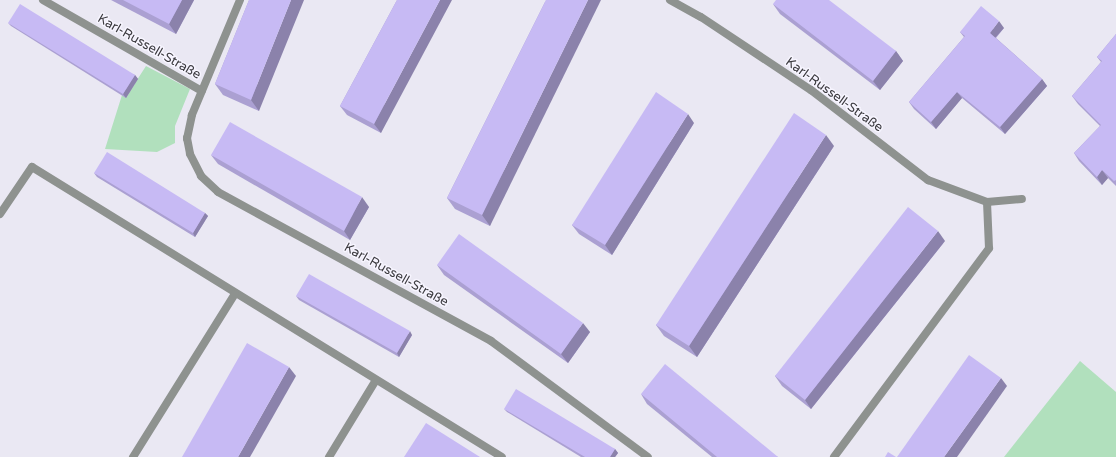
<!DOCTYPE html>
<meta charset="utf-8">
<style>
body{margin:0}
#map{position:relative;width:1116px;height:457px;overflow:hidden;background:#eae8f3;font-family:"Varela Round",sans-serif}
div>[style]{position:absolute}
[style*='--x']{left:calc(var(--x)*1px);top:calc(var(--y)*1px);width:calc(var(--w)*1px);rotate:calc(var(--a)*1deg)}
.green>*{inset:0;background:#b1e0bd}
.service>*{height:8px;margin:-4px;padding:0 4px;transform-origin:4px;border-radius:4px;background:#8e928f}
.minor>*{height:8px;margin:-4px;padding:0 4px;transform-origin:4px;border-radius:4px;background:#8e928f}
.wall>*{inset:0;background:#aba0d2}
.shaded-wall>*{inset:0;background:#8b82ab}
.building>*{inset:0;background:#c7baf4}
span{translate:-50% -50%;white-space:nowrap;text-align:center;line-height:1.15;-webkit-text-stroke:3px #f7f5ff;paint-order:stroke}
.street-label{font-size:13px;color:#3b3a3f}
</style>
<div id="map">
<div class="green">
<i style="clip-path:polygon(146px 66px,190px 89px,175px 126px,175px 143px,157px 152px,105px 149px,122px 95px,126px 97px)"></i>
<i style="clip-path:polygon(1080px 361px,1116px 392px,1116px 457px,1004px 457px)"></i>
</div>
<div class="service">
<i style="--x:43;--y:0;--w:183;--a:29.8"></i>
<i style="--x:0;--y:214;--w:57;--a:-55.8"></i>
<i style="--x:32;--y:167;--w:552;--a:31.68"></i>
<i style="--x:133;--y:457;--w:192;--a:-58"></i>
<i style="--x:329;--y:457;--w:90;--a:-58.6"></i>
</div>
<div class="minor">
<i style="--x:240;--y:0;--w:125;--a:112.7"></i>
<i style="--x:192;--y:115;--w:24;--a:102"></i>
<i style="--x:187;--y:138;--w:16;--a:79"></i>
<i style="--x:190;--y:154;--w:25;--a:63"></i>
<i style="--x:201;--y:176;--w:23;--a:43"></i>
<i style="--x:218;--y:192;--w:311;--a:28.6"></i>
<i style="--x:491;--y:341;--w:195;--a:36.5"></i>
<i style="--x:670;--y:0;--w:35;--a:29"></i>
<i style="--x:701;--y:17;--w:132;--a:33.6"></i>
<i style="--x:811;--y:90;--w:148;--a:37.6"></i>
<i style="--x:928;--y:180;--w:63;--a:20.4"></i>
<i style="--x:987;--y:202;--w:35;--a:-5"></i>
<i style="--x:834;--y:457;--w:260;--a:-53.4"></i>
<i style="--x:989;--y:248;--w:46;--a:-92.5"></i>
</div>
<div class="wall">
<i style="clip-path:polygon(111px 0,194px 0,176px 34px)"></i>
<i style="clip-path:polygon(249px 0,259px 111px,223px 95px,215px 84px)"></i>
<i style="clip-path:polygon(397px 0,381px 133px,347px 115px,340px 106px)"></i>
<i style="clip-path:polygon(546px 0,490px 226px,455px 209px,447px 198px)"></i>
<i style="clip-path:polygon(773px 4px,896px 51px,903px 61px,880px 90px,780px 14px)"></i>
<i style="clip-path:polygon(8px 23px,135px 75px,138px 79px,126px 98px,11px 26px)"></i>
<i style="clip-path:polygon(1004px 28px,996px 38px,1042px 79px,1047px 86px,1005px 134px,962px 98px,936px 129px,914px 109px,909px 102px,964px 37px,960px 32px)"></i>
<i style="clip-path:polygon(1116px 34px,1116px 186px,1108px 178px,1102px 185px,1079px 161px,1074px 153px,1100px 126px,1078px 104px,1072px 96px,1101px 62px,1097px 57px)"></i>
<i style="clip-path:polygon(694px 123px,612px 255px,579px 234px,572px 225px)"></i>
<i style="clip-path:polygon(834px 146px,697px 357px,664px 336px,656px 325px)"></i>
<i style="clip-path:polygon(211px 155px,369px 207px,350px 240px,218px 164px)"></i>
<i style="clip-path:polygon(94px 173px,205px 213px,208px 216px,195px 237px,97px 177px)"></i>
<i style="clip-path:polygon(945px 241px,811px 409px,782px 386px,775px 376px)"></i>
<i style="clip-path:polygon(437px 265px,590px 332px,568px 363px,444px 275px)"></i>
<i style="clip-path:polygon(296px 296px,412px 335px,399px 357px,299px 300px)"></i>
<i style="clip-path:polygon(641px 394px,778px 457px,712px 457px,647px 404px)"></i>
<i style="clip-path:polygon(504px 409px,615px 449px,618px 453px,615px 457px,581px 457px,507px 412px)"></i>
</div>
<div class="shaded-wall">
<i style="clip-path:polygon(182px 0,194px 0,176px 34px,169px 24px)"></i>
<i style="clip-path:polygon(291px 0,304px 0,259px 111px,251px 100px)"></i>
<i style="clip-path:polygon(440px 0,452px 0,381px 133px,374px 124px)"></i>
<i style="clip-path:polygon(588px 0,601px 0,490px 226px,482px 215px)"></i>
<i style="clip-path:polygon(999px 21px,1004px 28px,994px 39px,990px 33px)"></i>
<i style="clip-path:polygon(896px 51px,903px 61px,880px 90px,873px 81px)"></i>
<i style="clip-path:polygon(135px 75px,138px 79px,126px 98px,123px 94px)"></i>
<i style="clip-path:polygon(1042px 79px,1047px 86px,1005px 134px,1000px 127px)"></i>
<i style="clip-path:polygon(957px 92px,962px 98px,936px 129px,931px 122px)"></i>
<i style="clip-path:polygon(688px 114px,694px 123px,612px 255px,605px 245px)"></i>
<i style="clip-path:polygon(826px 135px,834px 146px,697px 357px,689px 346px)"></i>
<i style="clip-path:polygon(1102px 170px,1108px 178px,1102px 185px,1097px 177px)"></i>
<i style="clip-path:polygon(362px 197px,369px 207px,350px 240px,344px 231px)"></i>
<i style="clip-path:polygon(205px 213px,208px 216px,195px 237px,193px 233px)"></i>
<i style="clip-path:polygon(938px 231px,945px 241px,811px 409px,805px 400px)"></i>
<i style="clip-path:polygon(583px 323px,590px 332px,568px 363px,561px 354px)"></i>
<i style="clip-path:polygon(410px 331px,412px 335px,399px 357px,397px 353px)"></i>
<i style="clip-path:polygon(289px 367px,296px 376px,250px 457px,238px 457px)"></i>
<i style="clip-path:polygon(1001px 378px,1007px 386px,957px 457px,944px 457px)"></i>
<i style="clip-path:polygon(615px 449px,618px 453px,615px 457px,610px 457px)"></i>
</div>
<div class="building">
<i style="clip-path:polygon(123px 0,182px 0,169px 24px)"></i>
<i style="clip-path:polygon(249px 0,291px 0,251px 100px,215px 84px)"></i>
<i style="clip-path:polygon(397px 0,440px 0,374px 124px,340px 106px)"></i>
<i style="clip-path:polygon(546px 0,588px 0,482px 215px,447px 198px)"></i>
<i style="clip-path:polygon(776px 0,829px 0,896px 51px,873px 81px,773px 4px)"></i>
<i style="clip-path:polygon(20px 4px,135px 75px,123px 94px,8px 23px)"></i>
<i style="clip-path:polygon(981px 6px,999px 21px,990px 33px,1042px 79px,1000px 127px,957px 92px,931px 122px,909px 102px,965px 36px,960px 32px)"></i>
<i style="clip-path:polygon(1116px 34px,1116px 180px,1114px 181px,1102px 170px,1097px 177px,1074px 153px,1101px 125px,1072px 96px,1102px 61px,1097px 57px)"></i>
<i style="clip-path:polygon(656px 92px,688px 114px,605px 245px,572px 225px)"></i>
<i style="clip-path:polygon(794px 113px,826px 135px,689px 346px,656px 325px)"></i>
<i style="clip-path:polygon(230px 122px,362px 197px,344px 231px,211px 155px)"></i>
<i style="clip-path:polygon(107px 152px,205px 213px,193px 233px,94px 173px)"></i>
<i style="clip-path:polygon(908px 207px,938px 231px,805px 400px,775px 376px)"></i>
<i style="clip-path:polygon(459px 234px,583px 323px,561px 354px,437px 265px)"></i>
<i style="clip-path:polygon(309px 274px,410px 331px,397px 353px,296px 296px)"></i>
<i style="clip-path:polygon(247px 343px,289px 367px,238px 457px,182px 457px)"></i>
<i style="clip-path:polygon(969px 355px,1001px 378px,944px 457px,897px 457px)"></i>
<i style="clip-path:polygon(665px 364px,778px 457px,717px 457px,641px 394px)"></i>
<i style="clip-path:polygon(516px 389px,615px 449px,610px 457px,585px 457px,504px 409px)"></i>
<i style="clip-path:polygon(426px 423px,480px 457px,404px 457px)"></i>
<i style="clip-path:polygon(888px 452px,896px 457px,885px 457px)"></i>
</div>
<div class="street-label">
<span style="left:149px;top:47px;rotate:30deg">Karl-Russell-Straße</span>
<span style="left:834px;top:95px;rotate:36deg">Karl-Russell-Straße</span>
<span style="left:396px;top:275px;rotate:29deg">Karl-Russell-Straße</span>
</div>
</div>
